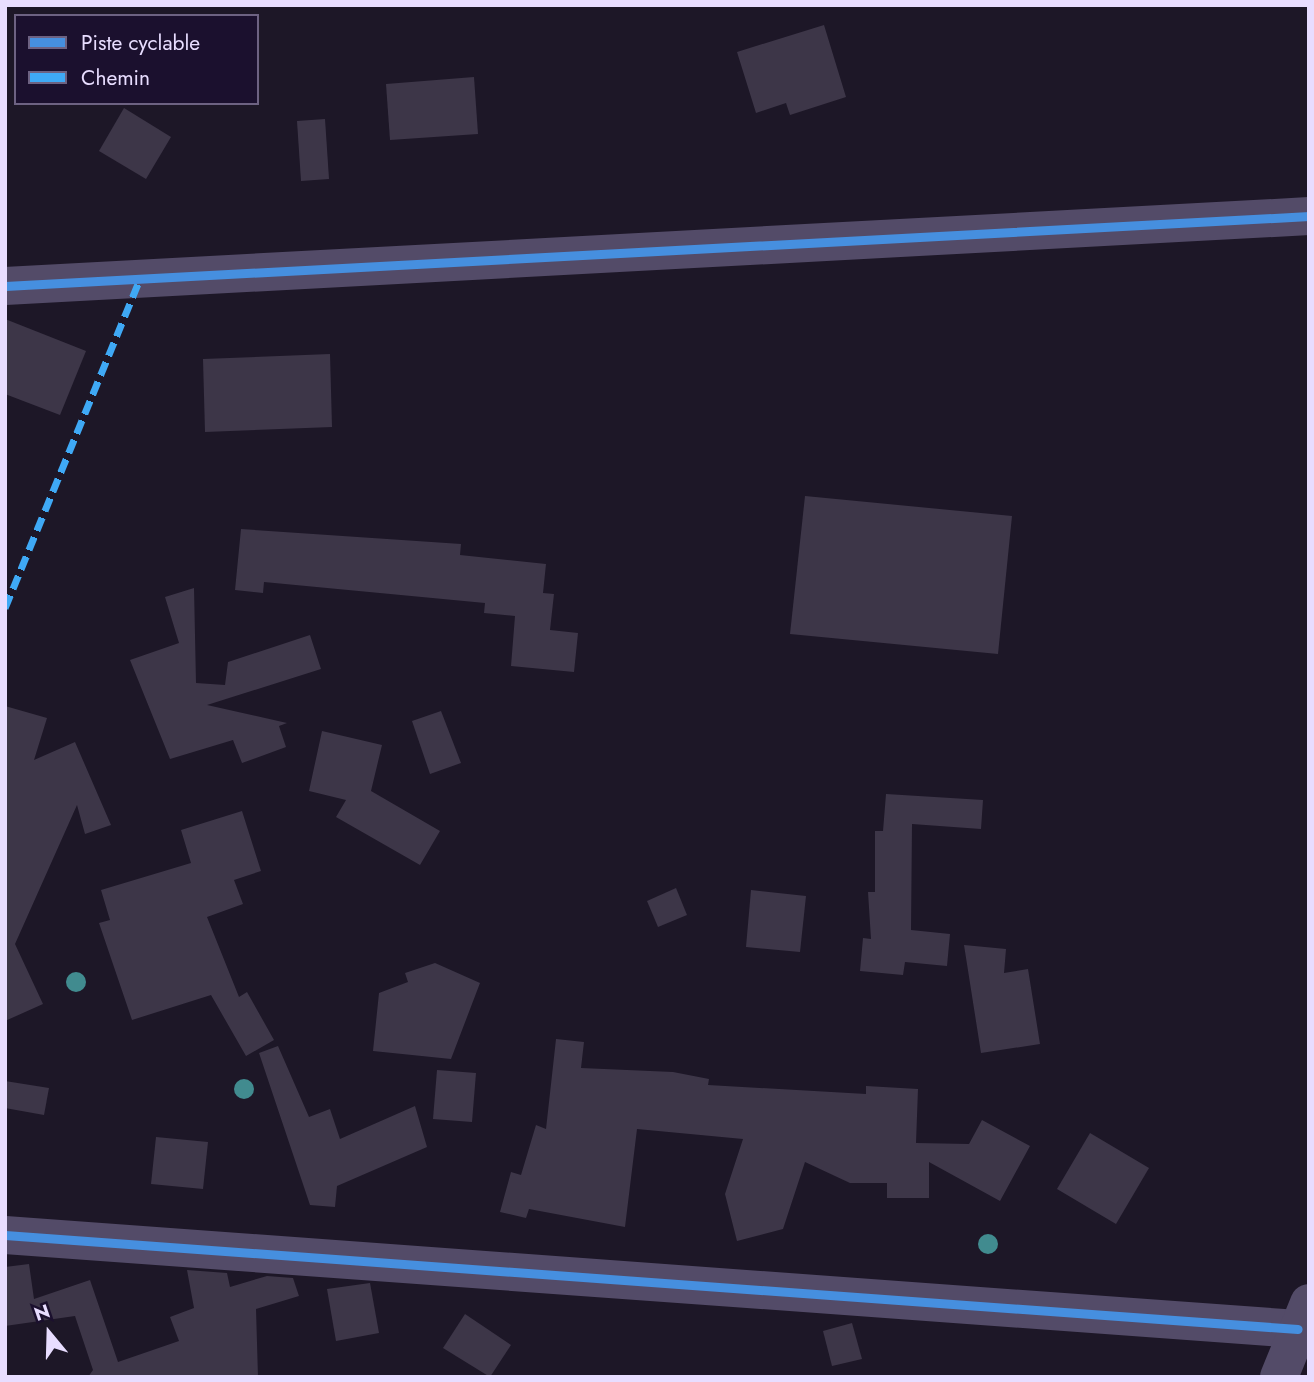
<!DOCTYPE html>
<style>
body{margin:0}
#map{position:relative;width:1314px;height:1382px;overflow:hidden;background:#1d1727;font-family:Jost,sans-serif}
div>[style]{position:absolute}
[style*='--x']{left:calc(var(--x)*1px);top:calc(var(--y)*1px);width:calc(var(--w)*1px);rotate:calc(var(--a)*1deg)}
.building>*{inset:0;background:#3d3648}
.minor>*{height:38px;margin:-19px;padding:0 19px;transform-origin:19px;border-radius:19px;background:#534b68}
.quiet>*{height:7px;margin-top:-3.5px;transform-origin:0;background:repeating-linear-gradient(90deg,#3fa9f5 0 14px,transparent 0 21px)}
.cycleway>*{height:9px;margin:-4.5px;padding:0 4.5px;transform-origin:4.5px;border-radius:4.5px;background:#468fdf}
.trees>*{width:20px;height:20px;margin:-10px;border-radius:50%;background:#418b8f}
span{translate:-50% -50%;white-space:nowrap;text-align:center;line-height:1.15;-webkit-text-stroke:5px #1b102e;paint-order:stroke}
.frame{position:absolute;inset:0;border:7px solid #e8ddff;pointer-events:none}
.legend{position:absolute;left:14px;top:14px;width:245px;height:91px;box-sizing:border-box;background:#1b102e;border:2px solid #6d6282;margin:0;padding:9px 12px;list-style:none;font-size:21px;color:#e8ddff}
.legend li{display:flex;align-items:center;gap:14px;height:35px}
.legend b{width:35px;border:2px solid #6d6282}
.north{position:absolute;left:14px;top:1298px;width:70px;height:70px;-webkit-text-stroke:5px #1b102e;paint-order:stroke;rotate:341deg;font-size:19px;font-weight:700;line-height:28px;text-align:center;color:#e8ddff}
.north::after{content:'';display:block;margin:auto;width:24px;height:32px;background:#e8ddff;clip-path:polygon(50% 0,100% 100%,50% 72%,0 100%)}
</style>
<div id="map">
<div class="building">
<i style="clip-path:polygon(824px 25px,846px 97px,790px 115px,786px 103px,756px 113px,737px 52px)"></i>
<i style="clip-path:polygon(474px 77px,478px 134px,390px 140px,386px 84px)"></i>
<i style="clip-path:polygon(124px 108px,171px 137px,146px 179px,99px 151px)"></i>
<i style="clip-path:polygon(325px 119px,329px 179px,301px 181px,297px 121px)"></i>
<i style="clip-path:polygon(5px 319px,86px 351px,60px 415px,5px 394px)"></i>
<i style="clip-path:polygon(330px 354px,332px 427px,205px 432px,203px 359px)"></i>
<i style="clip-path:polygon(805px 496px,1012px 516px,998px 654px,790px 634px)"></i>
<i style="clip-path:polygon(241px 529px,461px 544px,460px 555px,546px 564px,543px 593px,554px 594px,550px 630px,578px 633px,574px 672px,511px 666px,515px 616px,484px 613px,485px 603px,264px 582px,263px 593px,235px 590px)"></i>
<i style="clip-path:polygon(194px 588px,196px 683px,225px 685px,228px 662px,310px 635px,321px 669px,207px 705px,287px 723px,279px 726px,286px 747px,242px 763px,233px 740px,170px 759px,130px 660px,179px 643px,165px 597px)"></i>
<i style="clip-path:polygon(5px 706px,47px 718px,34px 760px,75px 742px,111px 825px,85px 834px,77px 805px,15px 944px,43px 1004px,5px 1021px)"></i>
<i style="clip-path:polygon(441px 711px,461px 763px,430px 774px,412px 721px)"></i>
<i style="clip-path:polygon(322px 731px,382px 745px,371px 791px,440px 831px,420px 865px,336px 817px,346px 800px,309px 791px)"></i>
<i style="clip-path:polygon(886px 794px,983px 800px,981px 829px,912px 824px,911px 930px,950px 934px,947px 966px,905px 962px,903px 975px,860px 971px,863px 938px,871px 939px,868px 892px,875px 892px,875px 831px,883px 831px)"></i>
<i style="clip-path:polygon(242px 811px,261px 871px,234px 880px,243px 904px,207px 917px,239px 997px,247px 992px,274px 1040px,246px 1056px,211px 995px,132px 1020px,99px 923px,110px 920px,101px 890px,191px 863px,181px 830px)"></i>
<i style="clip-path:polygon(676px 888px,687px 915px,658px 927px,647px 901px)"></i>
<i style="clip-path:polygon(751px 890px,806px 896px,800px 952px,746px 947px)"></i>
<i style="clip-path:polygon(964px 945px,1006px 949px,1004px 973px,1028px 969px,1040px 1044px,981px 1053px)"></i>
<i style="clip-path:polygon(435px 963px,480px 983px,451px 1059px,373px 1051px,379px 993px,408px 982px,405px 973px)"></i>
<i style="clip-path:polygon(556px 1039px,584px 1042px,581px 1068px,673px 1072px,709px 1079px,708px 1085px,866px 1094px,866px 1086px,918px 1089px,916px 1143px,969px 1144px,982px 1120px,1030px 1146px,1000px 1201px,929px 1162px,929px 1198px,887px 1198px,887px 1183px,850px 1183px,805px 1162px,783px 1229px,737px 1241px,725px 1194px,743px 1139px,637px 1129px,625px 1227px,529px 1209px,526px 1218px,500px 1212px,511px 1172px,521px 1175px,536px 1125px,546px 1129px)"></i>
<i style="clip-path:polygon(278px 1046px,309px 1117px,330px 1109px,340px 1139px,415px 1106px,427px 1147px,337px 1186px,335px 1207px,310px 1205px,259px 1053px)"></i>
<i style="clip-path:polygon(437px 1070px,476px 1073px,472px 1122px,433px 1119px)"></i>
<i style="clip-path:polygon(5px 1081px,49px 1088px,44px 1115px,5px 1108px)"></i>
<i style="clip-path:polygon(1090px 1133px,1149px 1168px,1116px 1224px,1057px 1189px)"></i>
<i style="clip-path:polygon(156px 1137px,208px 1142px,203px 1189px,151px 1184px)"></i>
<i style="clip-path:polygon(29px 1264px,34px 1299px,90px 1280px,118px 1362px,179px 1341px,170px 1317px,194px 1308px,187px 1270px,227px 1273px,230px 1287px,267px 1276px,293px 1278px,299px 1296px,256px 1309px,258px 1377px,88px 1377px,93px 1370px,75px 1316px,5px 1326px,5px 1267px)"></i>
<i style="clip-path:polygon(370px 1283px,379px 1333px,336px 1341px,327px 1289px)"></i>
<i style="clip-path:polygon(465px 1314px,511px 1345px,490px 1377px,443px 1348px)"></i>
<i style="clip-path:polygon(852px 1323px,862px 1359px,832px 1366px,823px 1331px)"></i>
</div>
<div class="minor">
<i style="--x:5;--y:286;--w:1306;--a:-3.07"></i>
<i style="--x:5;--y:1235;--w:1296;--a:4.16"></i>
<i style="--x:1279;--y:1377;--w:80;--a:-67.9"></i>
</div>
<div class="quiet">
<i style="--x:5;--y:608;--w:358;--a:-67.7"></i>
</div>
<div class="cycleway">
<i style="--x:5;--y:286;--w:1306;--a:-3.07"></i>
<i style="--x:5;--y:1235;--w:1296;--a:4.16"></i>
</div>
<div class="trees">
<i style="left:76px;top:982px"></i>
<i style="left:244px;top:1089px"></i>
<i style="left:988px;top:1244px"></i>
</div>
<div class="frame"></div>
<ul class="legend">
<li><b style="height:9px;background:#468fdf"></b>Piste cyclable</li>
<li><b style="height:9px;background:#3fa9f5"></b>Chemin</li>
</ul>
<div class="north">N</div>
</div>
